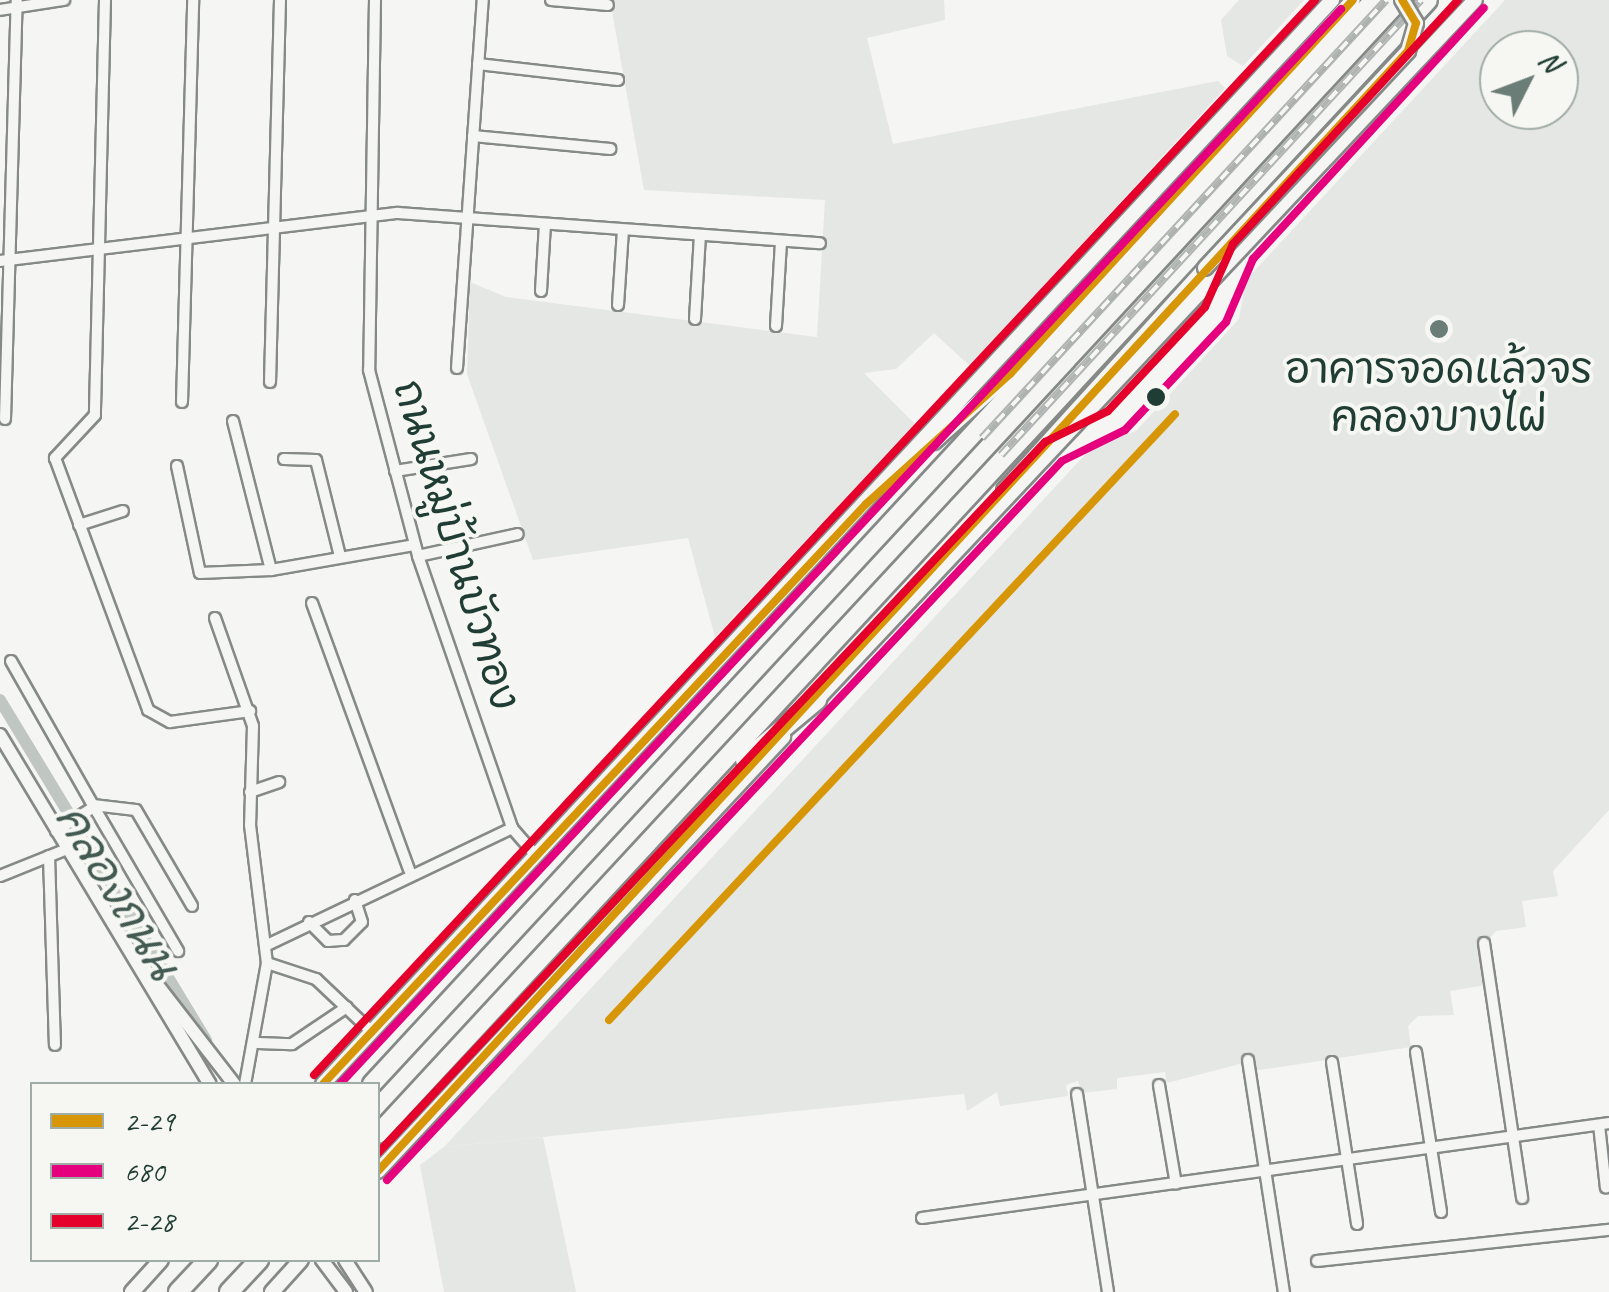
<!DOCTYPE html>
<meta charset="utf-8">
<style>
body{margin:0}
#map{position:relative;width:1609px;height:1292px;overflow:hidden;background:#f5f5f3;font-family:Caveat,"Playpen Sans Thai",sans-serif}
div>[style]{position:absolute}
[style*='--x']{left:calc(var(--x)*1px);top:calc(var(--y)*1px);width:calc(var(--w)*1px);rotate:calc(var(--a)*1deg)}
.built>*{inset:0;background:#e5e7e4}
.green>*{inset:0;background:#e4e7e3}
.canal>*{height:12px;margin:-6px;padding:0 6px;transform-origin:6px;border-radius:6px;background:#c0c7c3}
.roads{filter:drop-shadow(2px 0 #858a88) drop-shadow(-2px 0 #858a88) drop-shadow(0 2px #858a88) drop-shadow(0 -2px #858a88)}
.minor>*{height:10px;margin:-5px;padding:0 5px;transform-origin:5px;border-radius:5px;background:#f5f5f3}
.tertiary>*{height:12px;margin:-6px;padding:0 6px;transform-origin:6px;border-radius:6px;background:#f5f5f3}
.secondary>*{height:14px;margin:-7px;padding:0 7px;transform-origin:7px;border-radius:7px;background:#f5f5f3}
.trunk>*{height:18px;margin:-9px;padding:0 9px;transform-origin:9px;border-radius:9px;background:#f5f5f3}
.rail>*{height:8px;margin-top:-4px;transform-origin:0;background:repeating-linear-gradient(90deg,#f6f6f2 0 11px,#b0b4b2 0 22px);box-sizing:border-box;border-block:2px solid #b0b4b2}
.bridges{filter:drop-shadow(2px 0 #858a88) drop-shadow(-2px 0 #858a88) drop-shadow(0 2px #858a88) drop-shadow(0 -2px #858a88)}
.secondary-bridge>*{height:14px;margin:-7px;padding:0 7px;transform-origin:7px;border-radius:7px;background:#f5f5f3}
.bus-1>*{height:8px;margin:-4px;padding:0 4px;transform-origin:4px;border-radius:4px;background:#d79608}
.bus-2>*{height:8px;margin:-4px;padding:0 4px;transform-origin:4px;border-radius:4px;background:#e5007d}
.bus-3>*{height:8px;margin:-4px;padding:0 4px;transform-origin:4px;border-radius:4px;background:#e4002b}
.dots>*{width:28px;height:28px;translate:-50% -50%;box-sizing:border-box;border:5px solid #f6f6f2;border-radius:50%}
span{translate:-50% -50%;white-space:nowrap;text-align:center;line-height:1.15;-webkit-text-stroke:8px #f6f6f2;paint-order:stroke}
.poi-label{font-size:42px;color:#1f3d34}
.street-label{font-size:42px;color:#1f3d34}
.water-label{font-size:45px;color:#425a52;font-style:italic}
.legend{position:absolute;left:30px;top:1082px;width:350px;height:180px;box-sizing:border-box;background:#f6f6f2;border:2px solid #a0aca6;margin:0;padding:12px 18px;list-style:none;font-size:30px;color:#1f3d34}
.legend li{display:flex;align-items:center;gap:20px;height:50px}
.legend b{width:50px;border:2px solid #a0aca6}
.north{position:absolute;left:1479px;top:30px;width:100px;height:100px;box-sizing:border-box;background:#f6f6f2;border:2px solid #a0aca6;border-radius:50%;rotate:48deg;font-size:28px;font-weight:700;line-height:40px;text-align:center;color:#1f3d34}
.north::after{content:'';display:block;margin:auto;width:35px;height:45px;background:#6a7d77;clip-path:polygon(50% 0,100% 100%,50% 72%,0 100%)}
</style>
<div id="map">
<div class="built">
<i style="clip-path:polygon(1239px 0,1304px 0,1243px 66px,1227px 56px,1221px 20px)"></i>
<i style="clip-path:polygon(evenodd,1505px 0,1609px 0,1609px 810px,1553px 871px,1558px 896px,1522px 901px,1526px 927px,1496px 931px,1480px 949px,1486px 985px,1450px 991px,1454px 1015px,1418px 1016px,1408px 1026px,1411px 1047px,1253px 1071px,1251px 1061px,1167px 1083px,1165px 1072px,1117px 1078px,1117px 1089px,1082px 1093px,1078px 1081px,1066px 1085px,1068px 1096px,1000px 1106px,997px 1092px,967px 1111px,964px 1094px,444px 1147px,1093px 446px,1136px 431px,1239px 319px,1246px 280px,1505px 0,1499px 50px,1559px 50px,1559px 110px,1499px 110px,1499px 50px)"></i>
</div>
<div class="green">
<i style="clip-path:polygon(610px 0,944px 0,945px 20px,867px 38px,893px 144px,1218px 81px,1225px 88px,970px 366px,934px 333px,896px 369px,864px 373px,915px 424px,715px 637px,688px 538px,533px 560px,467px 374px,470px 282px,506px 297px,817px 337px,825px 200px,644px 190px)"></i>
<i style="clip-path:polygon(543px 1137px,576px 1292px,444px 1292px,420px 1165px,444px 1147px)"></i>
</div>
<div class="canal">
<i style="--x:0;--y:700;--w:398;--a:58.8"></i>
</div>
<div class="roads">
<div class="minor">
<i style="--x:105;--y:0;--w:415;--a:91.4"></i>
<i style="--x:95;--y:415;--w:59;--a:132.9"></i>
<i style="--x:55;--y:458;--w:269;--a:69.7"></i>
<i style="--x:148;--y:710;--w:25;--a:29"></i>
<i style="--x:170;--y:722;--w:81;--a:-7.8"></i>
<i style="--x:375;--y:0;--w:370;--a:90.9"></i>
<i style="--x:369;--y:370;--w:192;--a:75.2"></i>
<i style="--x:418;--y:556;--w:288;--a:70.9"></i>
<i style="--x:512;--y:828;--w:37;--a:49"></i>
<i style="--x:551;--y:0;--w:57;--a:5"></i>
<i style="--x:0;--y:10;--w:65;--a:-8.9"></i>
<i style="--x:478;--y:64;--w:141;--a:6.5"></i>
<i style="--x:473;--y:136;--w:138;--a:5.4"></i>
<i style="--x:0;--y:261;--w:401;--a:-6.9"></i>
<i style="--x:398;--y:213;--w:423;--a:4.1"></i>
<i style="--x:541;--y:291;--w:67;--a:-86.6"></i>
<i style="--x:618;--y:305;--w:75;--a:-86.2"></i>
<i style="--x:695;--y:319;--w:83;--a:-86.6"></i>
<i style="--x:776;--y:326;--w:83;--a:-86.6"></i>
<i style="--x:457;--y:368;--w:369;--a:-86"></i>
<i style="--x:270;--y:382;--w:382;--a:-88.5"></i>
<i style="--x:182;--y:402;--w:402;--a:-88.4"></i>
<i style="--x:5;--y:419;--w:419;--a:-88.4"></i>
<i style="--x:233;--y:421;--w:154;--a:75.7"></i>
<i style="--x:271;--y:570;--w:145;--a:-9.9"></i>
<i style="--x:284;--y:459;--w:32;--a:2"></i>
<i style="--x:316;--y:460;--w:99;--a:76"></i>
<i style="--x:177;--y:466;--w:109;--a:77.9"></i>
<i style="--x:200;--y:573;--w:71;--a:-2.4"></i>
<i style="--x:395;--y:471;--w:77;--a:-9"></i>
<i style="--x:79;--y:525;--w:46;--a:-17.7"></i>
<i style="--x:418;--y:556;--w:102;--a:-12.4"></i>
<i style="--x:312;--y:603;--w:284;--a:70"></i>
<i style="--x:215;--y:618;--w:114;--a:70.6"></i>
<i style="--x:253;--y:726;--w:99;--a:91.7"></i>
<i style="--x:250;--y:825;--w:139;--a:83"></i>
<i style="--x:267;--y:963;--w:123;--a:100.3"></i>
<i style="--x:11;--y:661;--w:168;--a:60.4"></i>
<i style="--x:94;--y:807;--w:45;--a:147.7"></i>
<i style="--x:250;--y:792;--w:31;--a:-19"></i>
<i style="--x:93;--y:805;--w:43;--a:6.6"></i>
<i style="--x:136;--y:810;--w:111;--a:59.7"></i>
<i style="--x:94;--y:807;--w:167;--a:59.7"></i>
<i style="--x:49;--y:856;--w:189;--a:88.2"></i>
<i style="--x:0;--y:876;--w:72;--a:-21.9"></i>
<i style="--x:309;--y:922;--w:27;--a:45"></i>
<i style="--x:328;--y:941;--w:16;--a:-4"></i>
<i style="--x:344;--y:940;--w:25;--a:-45"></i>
<i style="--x:362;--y:922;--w:23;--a:-108"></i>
<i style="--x:1484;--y:943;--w:258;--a:81.5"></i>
<i style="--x:265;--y:946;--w:274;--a:-25.5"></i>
<i style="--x:267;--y:963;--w:52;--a:18.1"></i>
<i style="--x:316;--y:979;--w:77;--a:43.4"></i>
<i style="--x:258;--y:1043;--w:34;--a:2"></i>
<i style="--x:292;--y:1044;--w:66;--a:-33.9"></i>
<i style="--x:1416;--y:1052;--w:162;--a:81.1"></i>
<i style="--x:1248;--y:1060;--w:235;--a:81.2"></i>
<i style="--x:1332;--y:1062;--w:164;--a:81.2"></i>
<i style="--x:1159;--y:1085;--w:100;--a:80.3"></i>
<i style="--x:1077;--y:1094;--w:200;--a:81.1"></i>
<i style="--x:1599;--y:1125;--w:63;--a:83.7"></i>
<i style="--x:922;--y:1218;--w:694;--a:-7.87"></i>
<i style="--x:1317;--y:1261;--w:294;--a:-6.1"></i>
</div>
<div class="tertiary">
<i style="--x:0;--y:735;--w:407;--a:59"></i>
<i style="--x:141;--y:964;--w:152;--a:52.2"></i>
<i style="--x:322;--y:1260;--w:40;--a:53"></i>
<i style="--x:345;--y:1260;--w:38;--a:57"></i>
</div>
<div class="secondary">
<i style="--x:934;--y:442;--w:102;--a:-41.8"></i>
<i style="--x:1010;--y:374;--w:507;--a:-47.48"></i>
<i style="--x:1004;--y:490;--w:299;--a:-47.8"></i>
<i style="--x:811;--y:706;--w:969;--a:-46.76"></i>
<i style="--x:323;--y:1084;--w:1481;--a:-47.05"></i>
<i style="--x:378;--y:1171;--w:594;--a:-46.98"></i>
<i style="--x:132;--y:1292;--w:43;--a:-47.8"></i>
<i style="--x:272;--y:1292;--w:43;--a:-47.8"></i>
</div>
<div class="trunk">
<i style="--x:745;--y:760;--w:94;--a:-39.8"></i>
<i style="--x:372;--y:1084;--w:1476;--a:-47.25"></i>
<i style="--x:378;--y:1134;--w:1545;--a:-47.2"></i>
<i style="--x:178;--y:1292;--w:44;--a:-46.8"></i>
<i style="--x:229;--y:1292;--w:44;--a:-46.8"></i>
</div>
</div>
<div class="rail">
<i style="--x:982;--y:438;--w:596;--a:-47.31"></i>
<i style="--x:1001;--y:455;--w:619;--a:-47.29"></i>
</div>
<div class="bridges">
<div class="secondary-bridge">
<i style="--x:1205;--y:268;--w:297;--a:-46.9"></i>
<i style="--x:1408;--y:51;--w:29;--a:-74"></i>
<i style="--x:1416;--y:23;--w:27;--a:-121"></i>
</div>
</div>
<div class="bus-1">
<i style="--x:609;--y:1020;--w:829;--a:-46.95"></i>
<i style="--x:323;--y:1084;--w:795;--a:-46.89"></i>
<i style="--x:866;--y:504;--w:194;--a:-42.1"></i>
<i style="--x:1010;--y:374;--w:507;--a:-47.48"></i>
<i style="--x:378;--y:1171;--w:1522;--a:-47.4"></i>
<i style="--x:1408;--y:51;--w:29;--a:-74"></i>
<i style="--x:1416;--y:23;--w:27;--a:-121"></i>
</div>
<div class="bus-2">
<i style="--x:340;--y:1084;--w:1469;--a:-47.04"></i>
<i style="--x:387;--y:1180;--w:986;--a:-46.81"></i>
<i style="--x:1062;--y:461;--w:70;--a:-26.2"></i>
<i style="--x:1125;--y:430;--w:148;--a:-46.9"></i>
<i style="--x:1226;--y:322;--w:69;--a:-66.8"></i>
<i style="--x:1253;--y:259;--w:341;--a:-47.4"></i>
</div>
<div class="bus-3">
<i style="--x:314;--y:1075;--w:1469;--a:-47.04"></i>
<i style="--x:378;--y:1153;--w:975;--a:-46.83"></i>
<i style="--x:1045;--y:442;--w:70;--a:-26.2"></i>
<i style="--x:1108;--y:411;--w:142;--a:-47"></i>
<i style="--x:1205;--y:307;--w:69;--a:-66"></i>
<i style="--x:1233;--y:244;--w:332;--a:-47.3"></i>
</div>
<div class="dots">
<i style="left:1439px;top:329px;background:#6a7d77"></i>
<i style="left:1156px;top:397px;background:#1f3d34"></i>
</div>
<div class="poi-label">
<span style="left:1439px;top:394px">อาคารจอดแล้วจร<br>คลองบางไผ่</span>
</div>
<div class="street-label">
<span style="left:456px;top:545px;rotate:73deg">ถนนหมู่บ้านบัวทอง</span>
</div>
<div class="water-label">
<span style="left:117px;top:892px;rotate:59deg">คลองถนน</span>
</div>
<ul class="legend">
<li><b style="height:12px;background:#d79608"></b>2-29</li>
<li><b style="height:12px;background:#e5007d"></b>680</li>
<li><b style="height:12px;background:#e4002b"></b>2-28</li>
</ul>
<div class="north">N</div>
</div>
